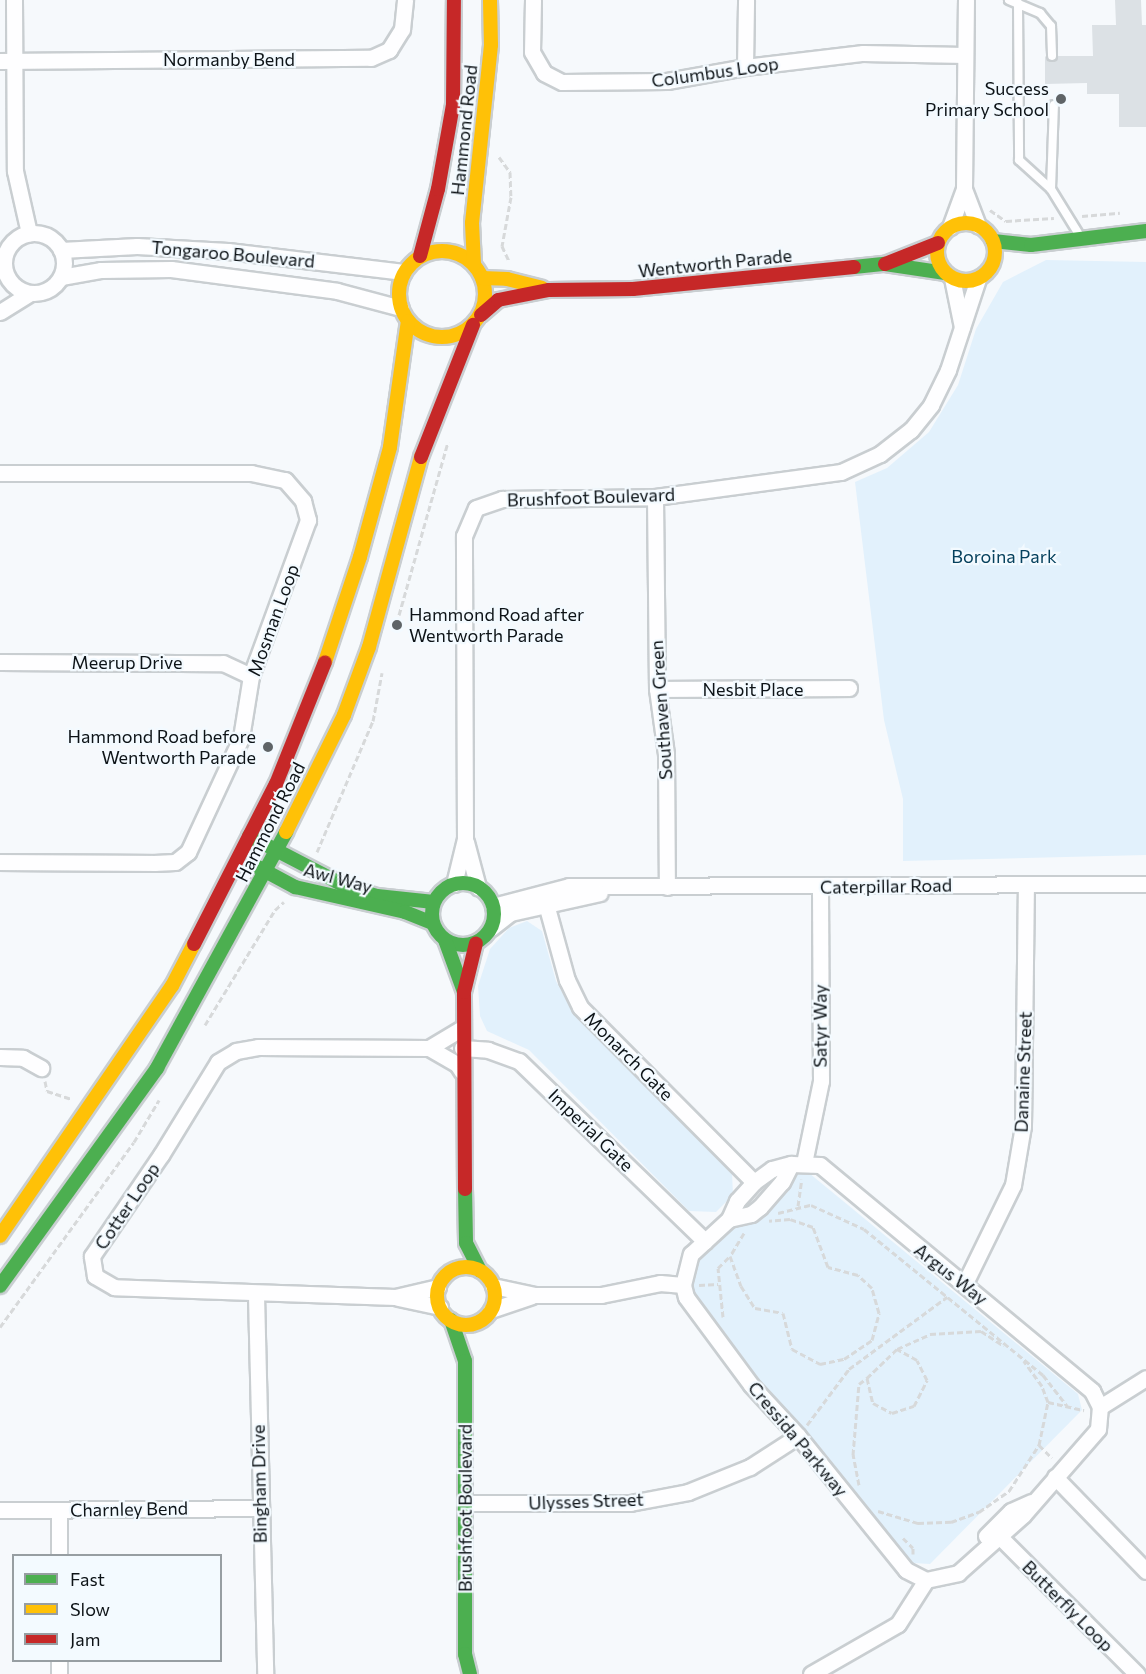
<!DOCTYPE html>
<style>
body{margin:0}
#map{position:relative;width:1146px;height:1674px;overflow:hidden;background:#f6f9fc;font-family:Commissioner,sans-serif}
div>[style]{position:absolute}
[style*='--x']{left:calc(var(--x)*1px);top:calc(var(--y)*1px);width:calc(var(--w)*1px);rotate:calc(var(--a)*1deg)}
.green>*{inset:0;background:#e2f1fc}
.building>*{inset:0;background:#dce1e5}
.path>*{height:3px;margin-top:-1.5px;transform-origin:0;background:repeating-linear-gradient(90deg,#d7d9da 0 6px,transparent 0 9px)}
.roads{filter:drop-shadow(2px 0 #c9ced1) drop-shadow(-2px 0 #c9ced1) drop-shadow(0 2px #c9ced1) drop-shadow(0 -2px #c9ced1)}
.lane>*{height:8px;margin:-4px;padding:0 4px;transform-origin:4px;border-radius:4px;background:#fefeff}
.street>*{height:15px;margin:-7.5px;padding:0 7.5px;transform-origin:7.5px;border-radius:7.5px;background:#fefeff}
.street>.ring{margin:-7.5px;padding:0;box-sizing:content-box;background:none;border:15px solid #fefeff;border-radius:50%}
.fast>*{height:14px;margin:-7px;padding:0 7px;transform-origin:7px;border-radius:7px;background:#4caf50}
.fast>.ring{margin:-7px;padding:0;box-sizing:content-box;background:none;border:14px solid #4caf50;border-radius:50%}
.slow>*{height:14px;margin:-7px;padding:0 7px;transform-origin:7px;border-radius:7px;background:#ffc107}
.slow>.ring{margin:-7px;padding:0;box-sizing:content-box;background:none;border:14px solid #ffc107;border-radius:50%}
.jam>*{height:14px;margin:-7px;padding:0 7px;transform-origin:7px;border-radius:7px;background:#c62828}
.dots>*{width:16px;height:16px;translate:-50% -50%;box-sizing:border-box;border:3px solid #f3faff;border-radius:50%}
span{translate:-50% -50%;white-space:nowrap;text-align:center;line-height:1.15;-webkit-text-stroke:4.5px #f3faff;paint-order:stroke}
.street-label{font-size:18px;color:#0d1317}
.poi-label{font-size:18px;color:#0d1317}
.right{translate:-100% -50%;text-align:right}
.left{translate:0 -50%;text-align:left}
.park-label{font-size:18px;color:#06415d}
.legend{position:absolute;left:12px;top:1554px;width:210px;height:108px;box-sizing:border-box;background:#f3faff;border:2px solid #979ea2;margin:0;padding:8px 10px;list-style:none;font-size:18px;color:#0d1317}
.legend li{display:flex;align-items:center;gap:12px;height:30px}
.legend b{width:30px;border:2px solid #979ea2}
</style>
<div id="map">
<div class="green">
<i style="clip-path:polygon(1046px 260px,1146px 262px,1146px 855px,903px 861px,903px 799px,884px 720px,855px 482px,887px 468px,929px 432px,958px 385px,976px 329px,1003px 282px)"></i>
<i style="clip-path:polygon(527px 921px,542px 931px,556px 981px,571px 1009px,732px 1173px,733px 1195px,716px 1212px,689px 1211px,529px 1050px,487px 1031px,480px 1016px,478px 986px,490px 949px,509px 928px)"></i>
<i style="clip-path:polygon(809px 1173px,1078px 1394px,1082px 1410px,930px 1564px,913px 1563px,843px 1484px,709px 1318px,689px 1284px,689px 1271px,783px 1174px)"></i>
</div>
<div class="building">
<i style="clip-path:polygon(1115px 0,1141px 0,1142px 25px,1146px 25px,1146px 127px,1119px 127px,1119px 94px,1087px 94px,1087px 83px,1045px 84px,1045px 56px,1052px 62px,1058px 56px,1093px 56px,1092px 25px,1116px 25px)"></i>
</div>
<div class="path">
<i style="--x:499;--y:157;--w:19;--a:54"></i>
<i style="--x:510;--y:172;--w:25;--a:88"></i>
<i style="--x:511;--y:197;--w:50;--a:100.4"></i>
<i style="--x:502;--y:246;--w:17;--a:65"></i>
<i style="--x:990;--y:210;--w:19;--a:35"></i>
<i style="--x:1006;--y:221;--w:48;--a:-3.6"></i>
<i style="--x:1082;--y:216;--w:38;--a:-5"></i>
<i style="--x:399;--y:615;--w:180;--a:-74.2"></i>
<i style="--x:317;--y:852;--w:142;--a:-66.9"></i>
<i style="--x:373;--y:721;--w:49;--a:-79.4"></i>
<i style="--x:205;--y:1025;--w:135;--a:-58.7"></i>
<i style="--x:275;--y:910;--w:12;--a:-42"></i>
<i style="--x:45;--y:1081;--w:10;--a:79"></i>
<i style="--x:47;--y:1091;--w:25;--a:18"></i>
<i style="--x:798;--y:1206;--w:27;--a:-82"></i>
<i style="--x:778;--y:1213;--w:34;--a:-14"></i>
<i style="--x:811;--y:1205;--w:58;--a:24.4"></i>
<i style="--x:864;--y:1229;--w:231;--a:39.2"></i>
<i style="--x:1043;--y:1375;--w:39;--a:52"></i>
<i style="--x:744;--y:1233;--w:27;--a:121"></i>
<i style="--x:730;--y:1256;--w:32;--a:70"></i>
<i style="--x:741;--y:1286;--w:26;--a:58"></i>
<i style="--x:755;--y:1308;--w:28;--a:10"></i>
<i style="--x:783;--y:1313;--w:37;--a:76"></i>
<i style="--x:792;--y:1349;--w:32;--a:28"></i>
<i style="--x:820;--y:1364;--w:25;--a:-12"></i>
<i style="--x:844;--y:1359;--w:34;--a:-34"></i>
<i style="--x:872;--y:1340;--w:28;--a:-75"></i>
<i style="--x:879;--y:1313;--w:26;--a:-106"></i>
<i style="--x:872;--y:1288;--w:19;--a:-137"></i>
<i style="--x:858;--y:1275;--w:31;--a:-165"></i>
<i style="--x:828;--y:1267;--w:43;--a:-110.6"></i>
<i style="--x:813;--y:1227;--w:24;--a:-161"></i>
<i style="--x:790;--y:1219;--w:21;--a:175"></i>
<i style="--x:699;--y:1285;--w:19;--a:-3"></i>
<i style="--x:723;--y:1317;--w:49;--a:-95.8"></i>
<i style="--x:718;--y:1268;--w:17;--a:-45"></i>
<i style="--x:0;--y:1327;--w:228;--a:-54.1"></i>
<i style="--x:134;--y:1142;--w:49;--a:-59.2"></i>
<i style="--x:897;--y:1349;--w:36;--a:-24"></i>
<i style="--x:930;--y:1334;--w:51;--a:-3.4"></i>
<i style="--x:981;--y:1331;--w:27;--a:33"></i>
<i style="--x:1048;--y:1402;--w:37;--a:13"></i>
<i style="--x:807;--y:1425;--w:70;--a:-53.1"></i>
<i style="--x:849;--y:1369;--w:122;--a:-36.3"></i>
<i style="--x:1039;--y:1445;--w:18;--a:45"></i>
<i style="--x:859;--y:1485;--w:31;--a:-101"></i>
<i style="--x:853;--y:1455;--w:71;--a:-85.2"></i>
<i style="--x:859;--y:1384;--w:10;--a:-37"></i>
<i style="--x:867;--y:1378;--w:26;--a:77"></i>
<i style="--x:873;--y:1403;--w:21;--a:28"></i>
<i style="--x:892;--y:1413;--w:23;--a:-18"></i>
<i style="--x:914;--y:1406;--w:29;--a:-63"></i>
<i style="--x:927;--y:1380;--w:22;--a:-117"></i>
<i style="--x:917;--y:1360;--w:23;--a:-151"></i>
<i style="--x:897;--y:1349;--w:42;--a:136"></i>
<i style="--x:878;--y:1511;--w:42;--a:16.7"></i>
<i style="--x:918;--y:1523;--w:33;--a:-2"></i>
<i style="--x:951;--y:1522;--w:30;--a:-20"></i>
<i style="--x:979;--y:1512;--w:37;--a:-35"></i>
<i style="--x:1009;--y:1491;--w:55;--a:-56.9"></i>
<i style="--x:1039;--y:1445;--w:44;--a:-78.2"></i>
<i style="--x:1048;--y:1402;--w:17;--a:-111"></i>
<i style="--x:1042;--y:1386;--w:31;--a:-126"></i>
<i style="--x:903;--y:1538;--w:14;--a:45"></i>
<i style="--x:913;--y:1548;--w:6;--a:90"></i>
</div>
<div class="roads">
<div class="lane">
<i style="--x:1009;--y:0;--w:34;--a:23"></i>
<i style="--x:1040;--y:13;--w:17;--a:50"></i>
<i style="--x:1051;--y:26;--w:30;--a:88"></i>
<i style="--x:1018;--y:3;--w:157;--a:89.6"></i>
<i style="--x:1019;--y:160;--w:43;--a:42.2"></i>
<i style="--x:1051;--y:189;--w:55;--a:58.3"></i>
<i style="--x:1051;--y:189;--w:84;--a:-88"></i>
</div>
<div class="street">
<i style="--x:14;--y:0;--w:171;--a:89.7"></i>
<i style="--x:15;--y:171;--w:64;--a:77.3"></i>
<i style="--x:533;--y:0;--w:52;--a:91.1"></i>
<i style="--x:532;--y:52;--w:24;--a:60"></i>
<i style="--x:544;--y:73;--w:20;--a:27"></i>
<i style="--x:562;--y:82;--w:105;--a:-0.5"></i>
<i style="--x:667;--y:81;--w:79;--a:-10.2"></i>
<i style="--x:745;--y:67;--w:119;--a:-6.8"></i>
<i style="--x:863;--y:53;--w:102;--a:1.1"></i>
<i style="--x:0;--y:61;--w:371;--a:-0.5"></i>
<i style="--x:371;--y:58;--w:20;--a:-24"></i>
<i style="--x:389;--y:50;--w:25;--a:-58"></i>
<i style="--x:402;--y:29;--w:29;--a:-84"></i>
<i style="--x:745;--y:67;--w:67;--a:-89.1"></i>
<i style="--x:964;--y:189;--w:39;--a:69"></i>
<i style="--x:950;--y:227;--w:40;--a:-69.8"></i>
<i style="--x:964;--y:189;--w:189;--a:-89.4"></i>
<i class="ring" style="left:4px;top:233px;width:45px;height:45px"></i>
<i style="--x:61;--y:250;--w:76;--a:-3"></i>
<i style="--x:137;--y:246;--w:91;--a:3.1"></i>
<i style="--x:228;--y:251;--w:177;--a:6.8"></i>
<i style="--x:61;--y:277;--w:41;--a:-9.9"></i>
<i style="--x:101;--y:270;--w:70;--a:-0.8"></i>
<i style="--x:171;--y:269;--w:167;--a:7.5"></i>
<i style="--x:337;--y:291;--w:66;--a:14.9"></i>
<i style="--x:952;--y:278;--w:50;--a:78.5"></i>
<i style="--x:0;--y:312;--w:36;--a:-32"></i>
<i style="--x:0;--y:473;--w:251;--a:0"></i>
<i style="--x:251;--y:473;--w:35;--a:12"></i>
<i style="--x:285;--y:480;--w:28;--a:49"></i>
<i style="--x:303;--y:501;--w:20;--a:75"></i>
<i style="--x:308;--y:520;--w:166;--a:110.1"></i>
<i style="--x:251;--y:676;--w:63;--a:99.2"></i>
<i style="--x:241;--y:738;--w:126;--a:114.9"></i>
<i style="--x:188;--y:852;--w:16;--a:142"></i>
<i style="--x:175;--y:862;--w:21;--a:177"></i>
<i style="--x:154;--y:863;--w:154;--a:-179.6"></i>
<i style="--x:655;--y:497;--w:192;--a:89.4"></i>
<i style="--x:657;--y:689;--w:66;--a:82.1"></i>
<i style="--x:666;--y:754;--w:133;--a:89.6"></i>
<i style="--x:0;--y:662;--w:223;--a:0.3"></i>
<i style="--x:223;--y:663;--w:31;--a:25"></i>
<i style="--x:657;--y:689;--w:192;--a:-0.3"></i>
<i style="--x:466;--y:842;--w:47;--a:75.1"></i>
<i style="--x:454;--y:884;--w:46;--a:-76.3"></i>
<i style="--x:465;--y:839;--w:303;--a:-90.2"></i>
<i style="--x:464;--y:536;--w:30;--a:-67"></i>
<i style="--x:476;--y:508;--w:28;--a:-19"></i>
<i style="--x:502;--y:499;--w:153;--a:-0.7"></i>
<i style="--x:655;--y:497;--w:188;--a:-7.7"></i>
<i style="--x:841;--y:472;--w:43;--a:-24.8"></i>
<i style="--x:880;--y:454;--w:39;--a:-38"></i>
<i style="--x:911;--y:430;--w:32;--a:-51"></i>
<i style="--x:931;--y:405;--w:39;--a:-64"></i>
<i style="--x:948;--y:370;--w:96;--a:-71.8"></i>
<i style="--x:546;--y:904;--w:79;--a:74.6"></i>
<i style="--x:567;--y:980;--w:30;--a:64"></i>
<i style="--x:580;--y:1007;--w:247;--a:45.2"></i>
<i style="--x:493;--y:906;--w:79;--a:-14.7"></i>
<i style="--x:569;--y:886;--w:577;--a:-0.2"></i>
<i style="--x:491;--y:928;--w:24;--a:-38"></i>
<i style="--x:510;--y:913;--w:92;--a:-12.5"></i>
<i style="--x:429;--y:1048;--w:32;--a:30"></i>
<i style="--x:457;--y:1064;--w:9;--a:58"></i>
<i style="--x:462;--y:1048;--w:26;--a:4"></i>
<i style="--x:488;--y:1050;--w:33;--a:20"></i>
<i style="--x:519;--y:1061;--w:259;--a:44.1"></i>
<i style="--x:0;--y:1057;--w:23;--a:2"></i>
<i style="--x:23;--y:1058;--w:21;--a:29"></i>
<i style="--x:804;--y:1163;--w:84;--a:-78.3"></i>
<i style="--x:821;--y:1081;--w:194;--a:-90.3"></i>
<i style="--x:729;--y:1219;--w:23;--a:-13"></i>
<i style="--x:751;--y:1214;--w:11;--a:-38"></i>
<i style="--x:760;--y:1207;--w:33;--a:-49"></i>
<i style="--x:782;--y:1182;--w:20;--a:-63"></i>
<i style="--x:965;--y:1283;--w:109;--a:-63.9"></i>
<i style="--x:1013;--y:1185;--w:60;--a:-80.4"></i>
<i style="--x:1023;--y:1126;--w:241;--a:-89.3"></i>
<i style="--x:683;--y:1285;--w:12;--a:76"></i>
<i style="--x:686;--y:1297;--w:109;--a:53.5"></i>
<i style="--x:751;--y:1385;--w:69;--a:47.3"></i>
<i style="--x:798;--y:1436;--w:172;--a:51.1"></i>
<i style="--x:906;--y:1570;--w:22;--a:27"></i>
<i style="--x:493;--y:1286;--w:43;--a:12.1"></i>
<i style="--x:535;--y:1295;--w:66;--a:0"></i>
<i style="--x:601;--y:1295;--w:60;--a:-11.5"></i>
<i style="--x:660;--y:1283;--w:23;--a:5"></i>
<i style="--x:683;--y:1285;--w:32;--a:-76"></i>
<i style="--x:691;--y:1254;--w:52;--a:-42.6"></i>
<i style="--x:729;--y:1219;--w:20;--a:-66"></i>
<i style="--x:737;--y:1201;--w:25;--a:-48"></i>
<i style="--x:754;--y:1182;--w:22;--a:-36"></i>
<i style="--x:772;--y:1169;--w:20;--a:-15"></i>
<i style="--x:791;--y:1164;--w:29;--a:2"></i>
<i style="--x:820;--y:1165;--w:354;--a:39.7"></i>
<i style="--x:1092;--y:1391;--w:18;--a:63"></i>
<i style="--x:438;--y:1287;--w:44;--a:166.9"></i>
<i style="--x:395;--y:1297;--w:281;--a:-178"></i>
<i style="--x:114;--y:1287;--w:22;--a:-150"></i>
<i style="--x:95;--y:1276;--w:20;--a:-99"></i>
<i style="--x:92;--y:1256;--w:122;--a:-55.7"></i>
<i style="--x:161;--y:1155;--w:109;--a:-58.5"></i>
<i style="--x:218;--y:1062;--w:21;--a:-31"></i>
<i style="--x:236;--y:1051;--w:22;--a:-10"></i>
<i style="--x:258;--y:1047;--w:171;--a:0.3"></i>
<i style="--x:429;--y:1048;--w:39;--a:-31"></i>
<i style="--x:256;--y:1295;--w:379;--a:88.6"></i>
<i style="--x:398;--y:1298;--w:43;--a:12.1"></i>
<i style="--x:491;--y:1310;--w:43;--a:-18.9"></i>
<i style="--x:1100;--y:1407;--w:54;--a:-32.2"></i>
<i style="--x:1055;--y:1477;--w:131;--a:45.9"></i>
<i style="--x:466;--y:1503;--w:164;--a:0"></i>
<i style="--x:630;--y:1503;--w:59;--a:-10.7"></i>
<i style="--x:688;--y:1492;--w:67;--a:-22"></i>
<i style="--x:750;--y:1467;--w:57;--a:-32.9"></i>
<i style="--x:0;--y:1510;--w:259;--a:-0.4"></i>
<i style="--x:59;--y:1510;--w:46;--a:90"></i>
<i style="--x:986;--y:1536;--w:35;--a:-45"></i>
<i style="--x:1011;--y:1511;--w:22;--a:-24"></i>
<i style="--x:1000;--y:1537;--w:194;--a:45"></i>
<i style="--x:59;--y:1660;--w:14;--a:90"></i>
<i style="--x:811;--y:1674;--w:100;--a:-29.9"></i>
<i style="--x:898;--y:1624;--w:52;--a:-57.5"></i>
<i style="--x:926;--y:1580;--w:33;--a:-12"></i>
<i style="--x:958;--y:1573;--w:87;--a:-41.7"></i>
<i style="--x:1023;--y:1515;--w:114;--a:-48.9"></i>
<i style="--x:1098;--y:1429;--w:22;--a:-85"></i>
</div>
<div class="fast">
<i style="--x:993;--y:241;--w:38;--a:6"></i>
<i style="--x:1031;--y:245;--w:116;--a:-6.9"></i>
<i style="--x:854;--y:267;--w:31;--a:-6"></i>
<i style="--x:885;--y:264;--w:61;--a:8.5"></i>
<i style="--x:249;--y:836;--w:110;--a:27.5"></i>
<i style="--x:347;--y:887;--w:31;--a:17"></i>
<i style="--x:377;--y:896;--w:57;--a:6"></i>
<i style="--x:254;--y:865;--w:47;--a:28.2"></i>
<i style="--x:295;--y:887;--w:113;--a:12.8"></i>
<i style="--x:405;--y:912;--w:29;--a:22"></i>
<i class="ring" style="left:432px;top:883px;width:48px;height:48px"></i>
<i style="--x:445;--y:940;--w:55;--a:69.9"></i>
<i style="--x:465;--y:1189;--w:54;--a:88.9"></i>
<i style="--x:466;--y:1243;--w:31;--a:63"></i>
<i style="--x:0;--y:1286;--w:269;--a:-54.2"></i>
<i style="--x:157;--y:1068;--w:269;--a:-61.3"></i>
<i style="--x:451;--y:1320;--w:43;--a:71.1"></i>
<i style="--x:465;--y:1361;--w:293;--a:90"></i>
<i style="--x:465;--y:1654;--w:21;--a:76"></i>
</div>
<div class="slow">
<i class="ring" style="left:937px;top:223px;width:44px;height:44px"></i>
<i class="ring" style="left:399px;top:251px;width:72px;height:72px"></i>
<i style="--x:474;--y:264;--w:41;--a:-92.8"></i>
<i style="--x:472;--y:223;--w:179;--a:-83.9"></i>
<i style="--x:491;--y:45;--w:45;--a:-91.3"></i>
<i style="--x:482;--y:278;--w:25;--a:2"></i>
<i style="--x:507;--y:279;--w:36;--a:14"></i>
<i style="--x:325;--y:662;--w:111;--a:-71.6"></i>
<i style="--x:360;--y:557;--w:114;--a:-74.7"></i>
<i style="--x:390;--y:447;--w:127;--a:-81.9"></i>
<i style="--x:286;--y:832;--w:131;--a:-63.6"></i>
<i style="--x:344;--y:715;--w:72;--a:-69.8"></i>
<i style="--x:369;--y:647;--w:197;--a:-74.7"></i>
<i style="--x:0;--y:1236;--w:303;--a:-55.5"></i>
<i style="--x:172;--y:986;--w:47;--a:-62.4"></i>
<i class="ring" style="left:437px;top:1267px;width:44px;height:44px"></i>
</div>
<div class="jam">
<i style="--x:420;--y:256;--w:69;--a:-75"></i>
<i style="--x:438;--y:189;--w:85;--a:-79.9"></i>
<i style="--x:453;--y:105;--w:105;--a:-89.5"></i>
<i style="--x:885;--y:264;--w:57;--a:-21.6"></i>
<i style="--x:481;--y:315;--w:23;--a:-41"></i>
<i style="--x:498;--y:300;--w:52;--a:-11.1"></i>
<i style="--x:549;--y:290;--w:84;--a:-0.7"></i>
<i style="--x:633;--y:289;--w:222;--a:-5.7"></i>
<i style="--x:421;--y:457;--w:142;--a:-68.5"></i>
<i style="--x:194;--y:944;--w:180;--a:-62.9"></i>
<i style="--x:276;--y:784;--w:131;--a:-68.1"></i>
<i style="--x:465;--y:1189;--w:197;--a:-90.3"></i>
<i style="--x:464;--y:992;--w:50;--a:-76.2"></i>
</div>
</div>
<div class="dots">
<i style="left:1061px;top:99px;background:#5f6467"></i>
<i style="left:397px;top:625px;background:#5f6467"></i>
<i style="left:268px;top:747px;background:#5f6467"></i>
</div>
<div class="street-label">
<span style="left:229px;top:59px">Normanby Bend</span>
<span style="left:715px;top:72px;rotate:-8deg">Columbus Loop</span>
<span style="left:464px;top:130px;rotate:-84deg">Hammond Road</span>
<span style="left:233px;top:254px;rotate:5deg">Tongaroo Boulevard</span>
<span style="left:715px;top:263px;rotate:-6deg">Wentworth Parade</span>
<span style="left:591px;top:497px;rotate:-2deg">Brushfoot Boulevard</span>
<span style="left:273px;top:620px;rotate:-70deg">Mosman Loop</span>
<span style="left:127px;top:662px">Meerup Drive</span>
<span style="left:753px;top:689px">Nesbit Place</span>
<span style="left:661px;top:710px;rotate:-94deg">Southaven Green</span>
<span style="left:270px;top:822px;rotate:-63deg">Hammond Road</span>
<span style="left:338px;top:878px;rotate:15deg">Awl Way</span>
<span style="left:886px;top:886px;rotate:-1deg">Caterpillar Road</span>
<span style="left:820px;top:1026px;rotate:-90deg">Satyr Way</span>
<span style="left:629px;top:1056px;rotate:45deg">Monarch Gate</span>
<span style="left:1023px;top:1072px;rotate:-88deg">Danaine Street</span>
<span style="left:591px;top:1130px;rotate:44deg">Imperial Gate</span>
<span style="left:127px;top:1206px;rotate:-56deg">Cotter Loop</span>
<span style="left:951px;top:1274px;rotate:38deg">Argus Way</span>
<span style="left:798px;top:1439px;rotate:50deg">Cressida Parkway</span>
<span style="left:259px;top:1484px;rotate:-91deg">Bingham Drive</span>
<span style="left:586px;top:1501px;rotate:-2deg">Ulysses Street</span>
<span style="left:465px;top:1508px;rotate:-90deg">Brushfoot Boulevard</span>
<span style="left:129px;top:1509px;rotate:-1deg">Charnley Bend</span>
<span style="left:1068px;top:1606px;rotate:45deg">Butterfly Loop</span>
</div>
<div class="poi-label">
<span class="right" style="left:1049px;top:99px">Success<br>Primary School</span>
<span class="left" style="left:409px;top:625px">Hammond Road after<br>Wentworth Parade</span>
<span class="right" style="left:256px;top:747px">Hammond Road before<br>Wentworth Parade</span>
</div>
<div class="park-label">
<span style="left:1004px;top:556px">Boroina Park</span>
</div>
<ul class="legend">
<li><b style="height:8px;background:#4caf50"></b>Fast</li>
<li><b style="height:8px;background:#ffc107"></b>Slow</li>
<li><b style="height:8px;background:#c62828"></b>Jam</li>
</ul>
</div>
